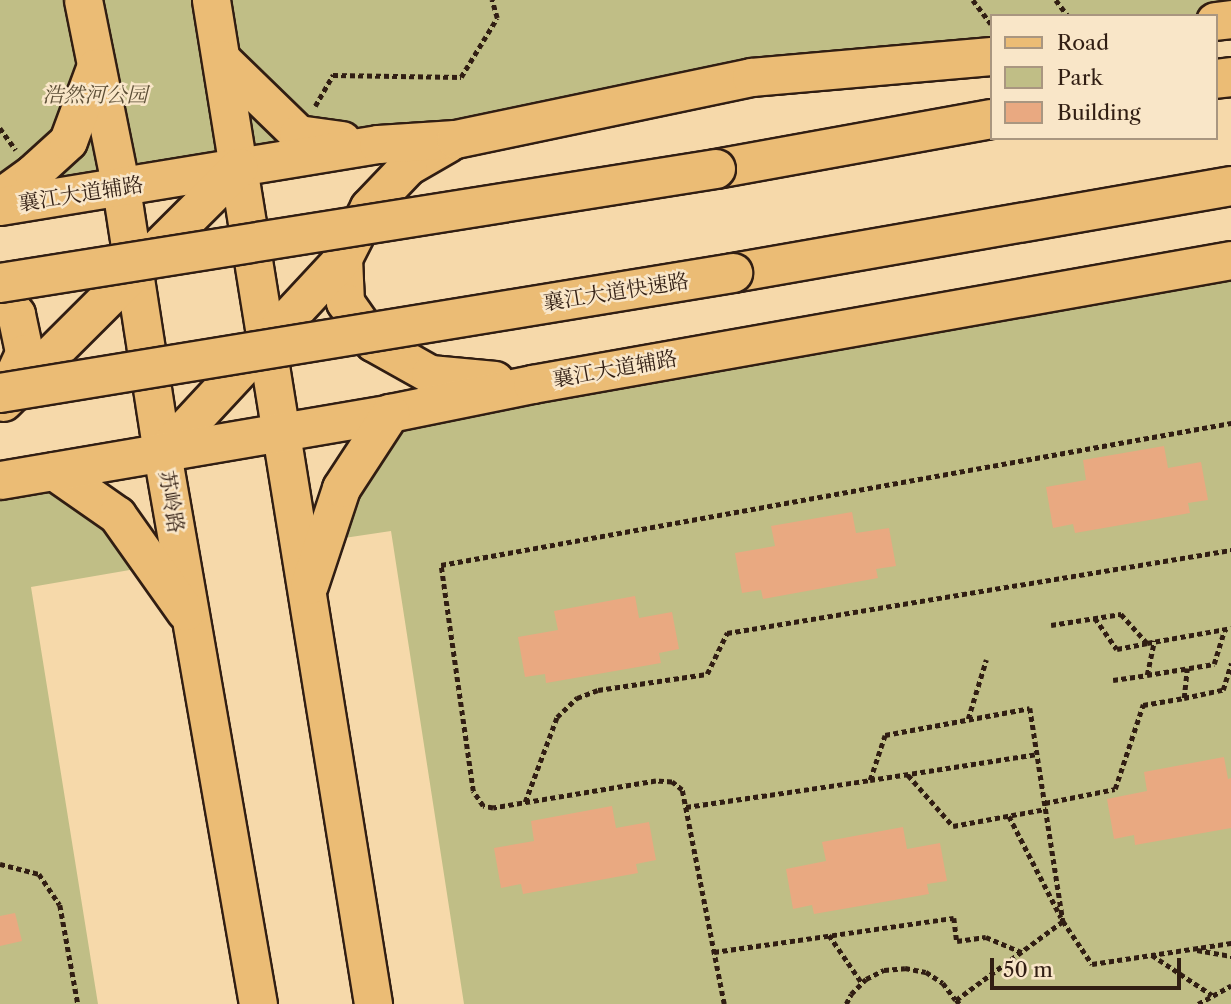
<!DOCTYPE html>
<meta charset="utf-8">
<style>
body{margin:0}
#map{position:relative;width:1231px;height:1004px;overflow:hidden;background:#f6d9aa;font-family:"Libre Caslon Text","Noto Serif SC",serif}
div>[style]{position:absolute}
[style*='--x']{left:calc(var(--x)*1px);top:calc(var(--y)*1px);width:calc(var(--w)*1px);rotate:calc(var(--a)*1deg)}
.green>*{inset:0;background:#c0be86}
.building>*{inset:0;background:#e9a981}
.path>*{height:4.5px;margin-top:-2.25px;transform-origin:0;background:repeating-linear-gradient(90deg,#311e13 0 5px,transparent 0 8.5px)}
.roads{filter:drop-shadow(2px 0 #311e13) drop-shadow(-2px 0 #311e13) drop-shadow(0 2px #311e13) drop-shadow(0 -2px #311e13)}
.major>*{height:37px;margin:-18.5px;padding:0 18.5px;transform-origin:18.5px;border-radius:18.5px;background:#ebbc75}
.highway>*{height:38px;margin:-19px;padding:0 19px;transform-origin:19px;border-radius:19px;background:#ebbc75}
.bridges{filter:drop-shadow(2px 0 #311e13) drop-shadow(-2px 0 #311e13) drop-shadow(0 2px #311e13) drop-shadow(0 -2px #311e13)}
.highway-bridge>*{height:38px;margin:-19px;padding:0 19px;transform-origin:19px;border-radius:19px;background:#ebbc75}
span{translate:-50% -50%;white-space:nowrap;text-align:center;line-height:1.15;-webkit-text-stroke:5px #f9e6c8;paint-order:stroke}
.park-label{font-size:21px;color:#5c4e36;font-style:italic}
.street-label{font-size:21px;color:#311e13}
.legend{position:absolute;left:990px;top:14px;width:228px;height:126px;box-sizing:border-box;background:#f9e6c8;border:2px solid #a99680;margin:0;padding:9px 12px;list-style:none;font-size:21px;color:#311e13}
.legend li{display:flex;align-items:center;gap:14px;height:35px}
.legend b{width:35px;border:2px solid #a99680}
.scale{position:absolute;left:990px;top:958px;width:191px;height:32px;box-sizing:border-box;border:4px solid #311e13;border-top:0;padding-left:9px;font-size:21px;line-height:24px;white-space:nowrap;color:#311e13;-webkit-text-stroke:5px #f9e6c8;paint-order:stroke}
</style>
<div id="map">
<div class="green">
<i style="clip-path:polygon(0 0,1231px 0,1231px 19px,1215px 16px,991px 16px,991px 56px,0 206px)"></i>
<i style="clip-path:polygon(1231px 260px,1231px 1004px,464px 1004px,391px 531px,324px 541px,390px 413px)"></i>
<i style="clip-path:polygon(54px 471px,153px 566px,31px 587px,98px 1004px,0 1004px,0 480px)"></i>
</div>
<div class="building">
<i style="clip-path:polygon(1164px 446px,1168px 468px,1201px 462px,1208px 500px,1188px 503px,1190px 513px,1075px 533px,1073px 524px,1053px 528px,1046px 487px,1086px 480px,1083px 460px)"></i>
<i style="clip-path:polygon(852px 512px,856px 533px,889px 528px,896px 566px,876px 569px,878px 578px,763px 599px,761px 590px,742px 593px,735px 553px,775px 546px,771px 526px)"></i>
<i style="clip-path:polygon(635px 596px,639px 618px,672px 612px,679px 649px,659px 653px,661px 663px,546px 683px,545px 674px,525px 677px,518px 637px,558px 630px,554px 611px)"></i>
<i style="clip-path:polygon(1224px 757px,1228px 779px,1231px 778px,1231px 828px,1135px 845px,1134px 835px,1114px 839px,1107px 799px,1147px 791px,1144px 772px)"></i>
<i style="clip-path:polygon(612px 806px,616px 828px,649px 822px,656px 860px,636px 864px,638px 873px,523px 894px,521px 884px,501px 888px,494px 848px,534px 841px,531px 821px)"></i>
<i style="clip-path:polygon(903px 827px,907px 849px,940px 843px,947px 881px,927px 884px,929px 894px,814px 914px,812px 905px,793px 909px,786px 869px,826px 861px,822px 842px)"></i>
<i style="clip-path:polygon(15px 913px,22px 941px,0 946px,0 916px)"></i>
</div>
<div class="path">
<i style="--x:973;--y:0;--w:30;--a:53"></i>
<i style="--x:1056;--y:0;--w:20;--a:53"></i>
<i style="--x:315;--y:106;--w:36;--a:-60"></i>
<i style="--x:333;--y:75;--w:128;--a:0.9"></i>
<i style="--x:461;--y:77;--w:69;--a:-58.6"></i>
<i style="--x:497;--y:18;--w:19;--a:-106"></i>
<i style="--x:0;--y:128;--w:27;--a:54"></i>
<i style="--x:1095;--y:618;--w:38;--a:55"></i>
<i style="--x:1117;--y:649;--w:31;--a:-11"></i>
<i style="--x:1051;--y:625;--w:71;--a:-8.9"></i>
<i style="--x:1121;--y:614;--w:39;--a:48"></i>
<i style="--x:1147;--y:643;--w:85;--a:-10.1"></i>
<i style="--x:1147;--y:675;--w:68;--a:-9.3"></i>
<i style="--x:1214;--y:664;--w:37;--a:-73"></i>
<i style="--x:1113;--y:680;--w:34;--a:-8"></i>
<i style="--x:1147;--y:675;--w:35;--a:-78"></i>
<i style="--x:1184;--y:698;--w:40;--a:-12"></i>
<i style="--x:1223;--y:690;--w:28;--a:-73"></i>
<i style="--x:968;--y:719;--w:62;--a:-73"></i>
<i style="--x:908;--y:775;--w:68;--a:48.6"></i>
<i style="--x:953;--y:826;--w:95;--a:-10.4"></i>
<i style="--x:870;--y:780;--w:169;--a:-8.8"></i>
<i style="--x:525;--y:802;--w:91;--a:-69.4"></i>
<i style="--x:557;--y:717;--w:28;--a:-44"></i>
<i style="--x:577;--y:698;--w:22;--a:-21"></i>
<i style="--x:598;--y:690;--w:110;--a:-8.4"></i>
<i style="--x:707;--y:674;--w:46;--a:-64"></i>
<i style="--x:727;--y:633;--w:511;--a:-9.35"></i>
<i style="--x:1045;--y:803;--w:71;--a:-11.3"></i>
<i style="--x:1115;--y:789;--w:89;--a:-71.6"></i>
<i style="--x:1143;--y:705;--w:42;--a:-9.7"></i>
<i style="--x:1184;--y:698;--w:30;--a:-84"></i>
<i style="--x:686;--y:807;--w:186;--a:-8.3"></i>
<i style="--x:870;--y:780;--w:47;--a:-71.6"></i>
<i style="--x:885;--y:735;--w:147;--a:-10.5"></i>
<i style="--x:1030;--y:708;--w:216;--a:81.2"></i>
<i style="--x:1009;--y:816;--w:114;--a:62.8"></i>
<i style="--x:0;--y:864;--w:40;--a:14.4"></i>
<i style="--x:39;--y:874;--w:37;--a:56"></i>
<i style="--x:60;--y:905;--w:101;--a:79.7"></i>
<i style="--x:829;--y:935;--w:58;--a:55.5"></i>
<i style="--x:1197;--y:950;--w:35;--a:10"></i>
<i style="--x:714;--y:952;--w:242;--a:-8.1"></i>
<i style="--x:954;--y:918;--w:23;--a:83"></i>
<i style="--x:957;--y:941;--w:29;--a:-8"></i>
<i style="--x:986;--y:937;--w:39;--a:23"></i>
<i style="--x:1152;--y:955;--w:72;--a:33.7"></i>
<i style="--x:724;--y:1004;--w:218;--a:-101.1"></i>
<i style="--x:682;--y:790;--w:13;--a:-141"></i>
<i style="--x:672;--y:782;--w:16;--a:-176"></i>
<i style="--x:656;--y:781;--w:165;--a:170.6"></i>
<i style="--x:493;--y:808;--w:10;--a:-169"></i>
<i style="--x:483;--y:806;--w:18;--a:-124"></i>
<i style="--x:473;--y:791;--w:228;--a:-98.1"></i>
<i style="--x:441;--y:565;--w:803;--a:-10.19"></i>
<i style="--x:846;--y:1004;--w:11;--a:-63"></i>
<i style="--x:851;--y:994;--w:21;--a:-45"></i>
<i style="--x:866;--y:979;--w:20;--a:-27"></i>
<i style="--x:884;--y:970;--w:21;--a:-5"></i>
<i style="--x:905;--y:968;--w:21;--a:11"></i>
<i style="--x:926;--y:972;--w:20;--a:33"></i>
<i style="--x:943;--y:983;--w:21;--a:53"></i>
<i style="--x:959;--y:1004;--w:5;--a:-127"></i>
<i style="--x:956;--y:1000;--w:133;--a:-36.4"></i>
<i style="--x:1063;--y:921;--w:52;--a:56"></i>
<i style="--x:1092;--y:964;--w:141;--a:-8.6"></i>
<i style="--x:1198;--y:1004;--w:38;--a:-29"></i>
</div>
<div class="roads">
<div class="major">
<i style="--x:83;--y:0;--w:192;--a:78.6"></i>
<i style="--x:121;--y:188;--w:268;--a:81.2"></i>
<i style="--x:162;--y:453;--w:559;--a:80.12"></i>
<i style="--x:211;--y:0;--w:1017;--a:80.83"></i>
<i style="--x:1215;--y:21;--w:16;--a:-7"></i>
<i style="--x:221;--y:59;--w:107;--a:44.2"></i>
<i style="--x:298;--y:134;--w:44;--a:7.8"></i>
<i style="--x:448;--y:143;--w:46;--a:150.1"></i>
<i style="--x:408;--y:166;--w:57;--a:133.6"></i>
<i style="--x:369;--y:207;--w:57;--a:117"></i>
<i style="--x:343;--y:258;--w:44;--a:87.4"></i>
<i style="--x:345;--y:302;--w:49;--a:55"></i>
<i style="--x:373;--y:342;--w:65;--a:29.3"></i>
<i style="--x:430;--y:374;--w:65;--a:5.3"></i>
<i style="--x:0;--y:197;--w:41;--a:-36"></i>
<i style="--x:33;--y:173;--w:47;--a:-42.4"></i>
<i style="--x:68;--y:141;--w:78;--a:-69.7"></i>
<i style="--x:0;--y:206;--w:383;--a:-9.3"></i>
<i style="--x:378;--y:144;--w:77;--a:-3.7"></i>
<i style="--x:455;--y:139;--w:302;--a:-11.8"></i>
<i style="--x:751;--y:77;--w:241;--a:-5"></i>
<i style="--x:0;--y:295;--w:25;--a:50"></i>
<i style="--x:16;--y:314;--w:40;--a:78"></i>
<i style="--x:24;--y:353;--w:43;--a:114.8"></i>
<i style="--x:3;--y:402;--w:333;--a:-44.9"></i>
<i style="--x:162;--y:453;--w:266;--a:-47.1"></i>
<i style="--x:54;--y:471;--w:77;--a:34.9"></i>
<i style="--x:117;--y:515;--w:118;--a:54.7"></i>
<i style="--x:0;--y:480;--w:396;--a:-9.7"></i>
<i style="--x:390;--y:413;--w:145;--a:-11.5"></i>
<i style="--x:532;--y:384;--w:710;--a:-10.06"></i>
<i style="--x:309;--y:585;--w:102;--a:-71.7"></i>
<i style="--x:341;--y:488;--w:90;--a:-56.8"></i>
</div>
<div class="highway">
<i style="--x:1215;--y:79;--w:16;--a:-7"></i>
<i style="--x:716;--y:169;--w:280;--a:-10.3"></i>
<i style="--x:733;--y:273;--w:506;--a:-9.91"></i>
</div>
</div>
<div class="bridges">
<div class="highway-bridge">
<i style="--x:0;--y:283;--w:725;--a:-9.05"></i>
<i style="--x:0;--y:393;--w:743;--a:-9.3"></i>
</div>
</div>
<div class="park-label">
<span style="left:95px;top:95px">浩然河公园</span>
</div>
<div class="street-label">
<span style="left:81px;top:194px;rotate:-9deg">襄江大道辅路</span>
<span style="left:616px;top:292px;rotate:-9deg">襄江大道快速路</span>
<span style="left:615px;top:369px;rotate:-10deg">襄江大道辅路</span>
<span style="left:171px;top:502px;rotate:80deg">苏岭路</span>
</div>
<ul class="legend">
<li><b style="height:9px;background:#ebbc75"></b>Road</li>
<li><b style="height:19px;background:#c0be86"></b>Park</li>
<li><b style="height:19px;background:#e9a981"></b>Building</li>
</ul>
<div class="scale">50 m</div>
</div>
